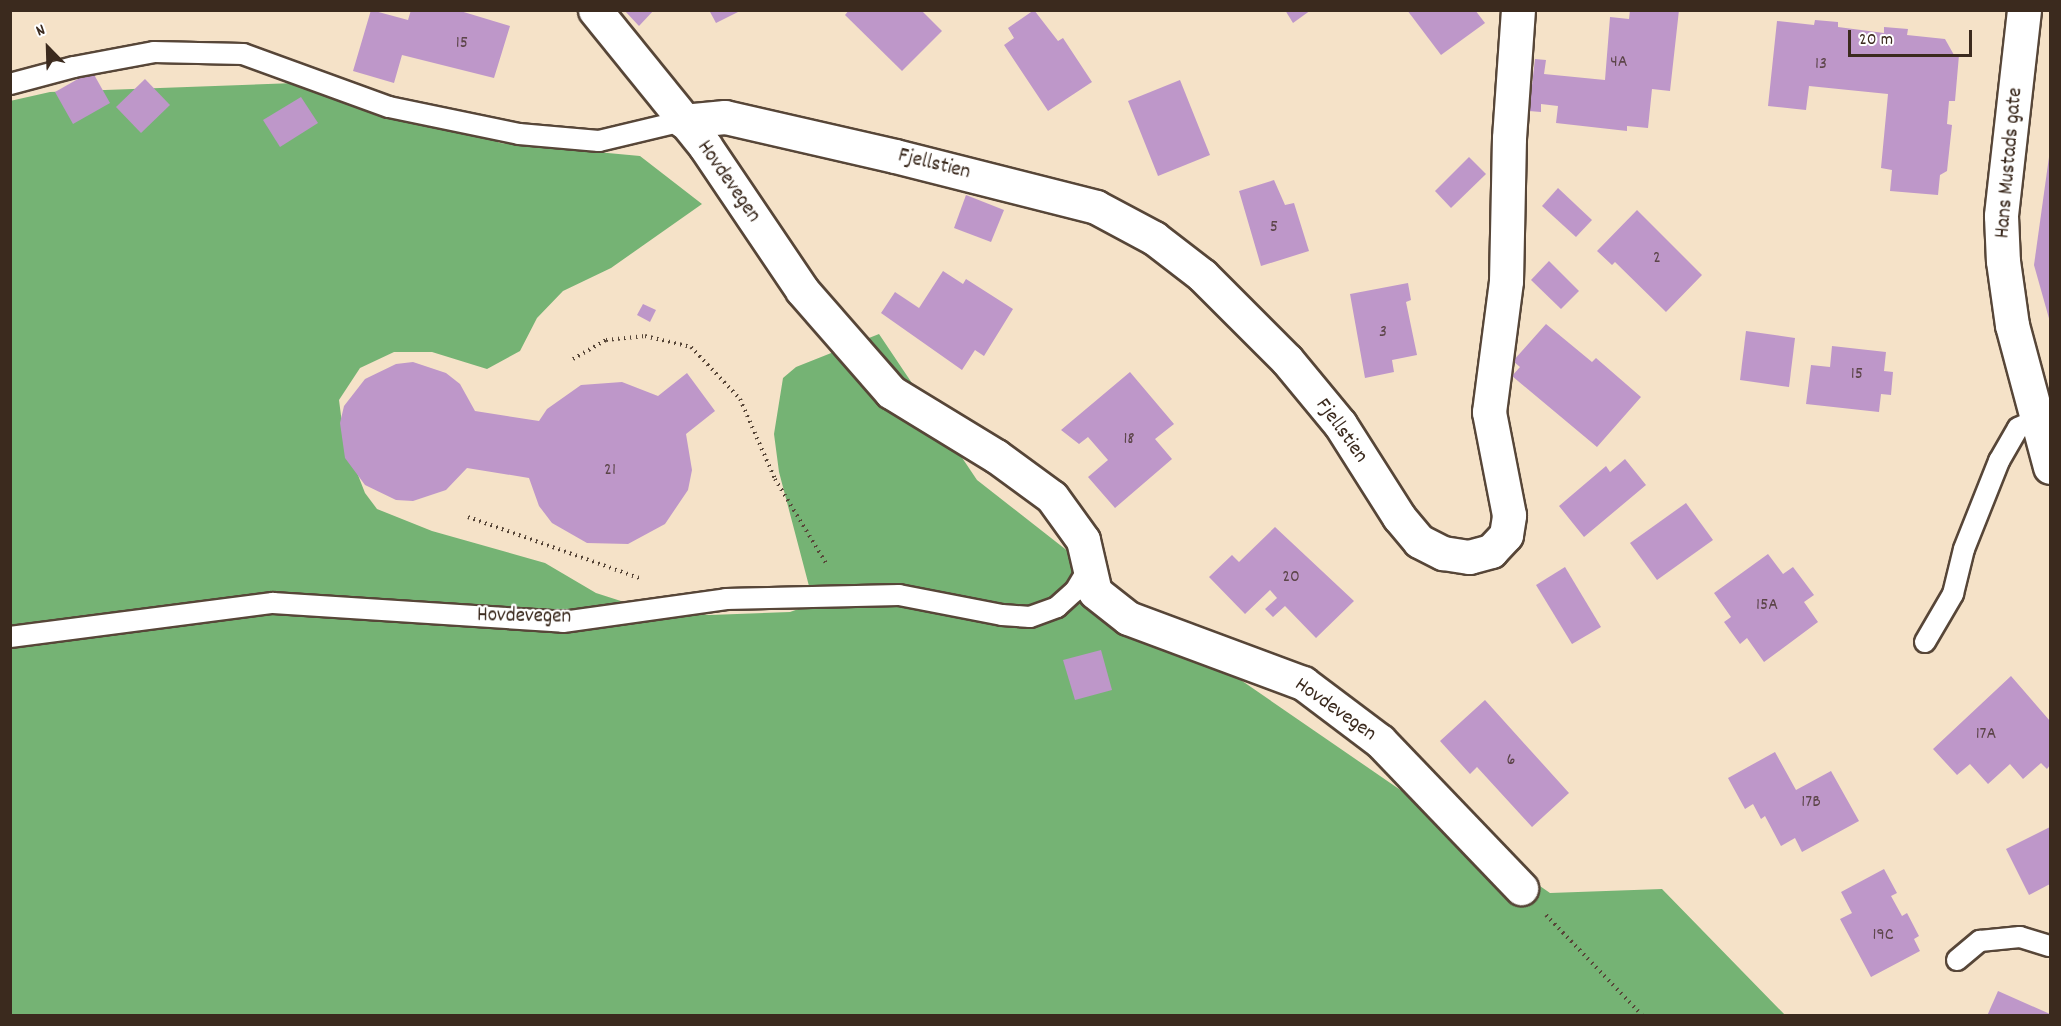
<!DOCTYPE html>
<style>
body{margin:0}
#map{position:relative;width:2061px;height:1026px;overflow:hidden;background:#f5e2c8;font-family:Dekko,sans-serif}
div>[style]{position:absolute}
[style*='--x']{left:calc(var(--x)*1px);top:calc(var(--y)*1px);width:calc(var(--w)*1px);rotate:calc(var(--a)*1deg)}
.forest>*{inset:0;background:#75b374}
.building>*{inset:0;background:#be97c9}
.path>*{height:4px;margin-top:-2px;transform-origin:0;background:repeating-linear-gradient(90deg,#574638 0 1.5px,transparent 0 6px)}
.roads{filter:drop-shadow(2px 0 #574638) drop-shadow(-2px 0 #574638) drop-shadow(0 2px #574638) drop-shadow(0 -2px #574638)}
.lane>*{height:20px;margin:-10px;padding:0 10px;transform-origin:10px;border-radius:10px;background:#fff}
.street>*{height:33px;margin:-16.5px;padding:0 16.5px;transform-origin:16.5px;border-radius:16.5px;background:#fff}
.secondary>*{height:33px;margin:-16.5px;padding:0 16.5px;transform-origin:16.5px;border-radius:16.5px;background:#fff}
span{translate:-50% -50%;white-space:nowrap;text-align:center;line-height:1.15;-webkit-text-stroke:4.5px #fff;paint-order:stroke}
.number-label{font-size:18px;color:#5c4549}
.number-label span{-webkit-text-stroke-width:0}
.street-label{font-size:21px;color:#3b2a1e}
.frame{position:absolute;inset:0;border:12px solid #3b2a1e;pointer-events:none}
.north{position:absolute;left:18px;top:18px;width:60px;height:60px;-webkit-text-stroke:4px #fff;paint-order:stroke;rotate:337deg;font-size:16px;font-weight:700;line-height:24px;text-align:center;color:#3b2a1e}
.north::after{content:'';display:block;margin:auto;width:21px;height:27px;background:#3b2a1e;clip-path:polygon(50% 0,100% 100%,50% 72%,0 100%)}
.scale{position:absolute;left:1848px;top:30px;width:124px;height:27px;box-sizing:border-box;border:3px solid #3b2a1e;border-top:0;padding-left:8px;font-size:18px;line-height:21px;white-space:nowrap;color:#3b2a1e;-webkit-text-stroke:4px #fff;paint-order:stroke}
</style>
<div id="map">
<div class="forest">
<i style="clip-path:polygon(295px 83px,387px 94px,500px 143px,640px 156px,702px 204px,611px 268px,563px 291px,537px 318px,520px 351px,487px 369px,432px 352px,394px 352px,360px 368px,339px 400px,344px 439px,365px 493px,377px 509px,432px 531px,545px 563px,596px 593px,652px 611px,710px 615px,790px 612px,807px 606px,809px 586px,779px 472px,774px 434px,783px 378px,796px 367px,879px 334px,977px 480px,1171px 632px,1550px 893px,1662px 889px,1785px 1015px,11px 1015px,10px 101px,50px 92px)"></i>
</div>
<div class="building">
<i style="clip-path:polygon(371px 10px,408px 20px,411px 10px,457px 10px,510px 26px,494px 78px,402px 55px,394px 83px,353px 71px)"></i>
<i style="clip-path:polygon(624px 10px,654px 10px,639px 26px)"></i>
<i style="clip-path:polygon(709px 10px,742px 10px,716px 23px)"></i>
<i style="clip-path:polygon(849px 10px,921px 10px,942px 31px,902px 71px,845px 15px)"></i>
<i style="clip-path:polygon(1034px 10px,1058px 41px,1063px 38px,1092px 82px,1048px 111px,1004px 45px,1014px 38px,1008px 28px)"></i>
<i style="clip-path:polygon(1285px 10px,1311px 10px,1293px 23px)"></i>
<i style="clip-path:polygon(1407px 10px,1475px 10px,1485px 23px,1441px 55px)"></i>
<i style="clip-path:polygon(1630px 10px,1679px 10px,1670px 91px,1652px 89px,1648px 128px,1627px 126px,1627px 131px,1556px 123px,1558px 106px,1541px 104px,1541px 112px,1529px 111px,1535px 59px,1546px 60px,1544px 74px,1605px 80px,1610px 17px,1629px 19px)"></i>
<i style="clip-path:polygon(1815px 20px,1838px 22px,1838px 27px,1884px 33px,1884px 27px,1908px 29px,1907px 35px,1945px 39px,1954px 55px,1959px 55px,1955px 101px,1949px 101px,1947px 124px,1952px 125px,1947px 171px,1940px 175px,1938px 195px,1890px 191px,1892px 170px,1881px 168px,1888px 94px,1809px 86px,1806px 110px,1768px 106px,1777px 21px,1814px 25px)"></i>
<i style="clip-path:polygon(92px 71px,110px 103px,73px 124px,55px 92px)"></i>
<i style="clip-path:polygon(145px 79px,170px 105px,141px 133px,116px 107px)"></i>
<i style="clip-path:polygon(1180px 80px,1210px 155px,1158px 176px,1128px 101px)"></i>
<i style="clip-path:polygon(301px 97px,318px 123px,280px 147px,263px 120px)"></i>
<i style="clip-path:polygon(1469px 157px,1486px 174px,1451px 208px,1435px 191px)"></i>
<i style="clip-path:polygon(2049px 157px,2050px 157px,2050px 322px,2034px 265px)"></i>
<i style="clip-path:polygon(1274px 180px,1285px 205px,1294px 203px,1309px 251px,1261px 266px,1239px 191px)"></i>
<i style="clip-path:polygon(1558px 188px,1592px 220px,1576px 237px,1542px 206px)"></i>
<i style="clip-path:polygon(966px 195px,1004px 210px,991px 242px,954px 228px)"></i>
<i style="clip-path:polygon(1637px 210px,1702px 275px,1666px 312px,1615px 262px,1612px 265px,1597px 251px)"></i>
<i style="clip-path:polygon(1549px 261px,1579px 291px,1561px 309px,1531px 280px)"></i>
<i style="clip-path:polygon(943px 271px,963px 284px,966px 279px,1013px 309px,984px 356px,975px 350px,962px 370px,881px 313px,895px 292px,919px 308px)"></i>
<i style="clip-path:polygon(1408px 283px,1411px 300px,1406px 302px,1417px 355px,1392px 360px,1394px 372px,1365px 378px,1350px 294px)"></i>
<i style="clip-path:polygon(643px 304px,656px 310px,650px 322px,637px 315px)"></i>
<i style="clip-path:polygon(1546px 324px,1592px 362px,1596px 358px,1641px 397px,1597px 447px,1512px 376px,1520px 367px,1513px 361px)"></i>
<i style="clip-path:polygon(1746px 331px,1795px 338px,1789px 387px,1740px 380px)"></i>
<i style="clip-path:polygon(1832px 346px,1886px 352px,1884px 371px,1893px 372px,1891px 395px,1881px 394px,1879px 412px,1806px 404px,1811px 365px,1830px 367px)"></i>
<i style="clip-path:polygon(413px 362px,446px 373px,460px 384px,475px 411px,539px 421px,547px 409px,581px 385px,622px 382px,658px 396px,687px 373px,715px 411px,686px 434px,692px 470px,688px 490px,665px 524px,628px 544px,587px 543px,552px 523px,539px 506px,529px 478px,467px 468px,446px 490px,413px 501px,396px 500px,365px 485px,345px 458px,340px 423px,344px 406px,365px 379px,396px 364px)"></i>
<i style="clip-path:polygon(1130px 372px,1174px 424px,1155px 439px,1172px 459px,1115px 508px,1088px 477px,1108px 460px,1088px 437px,1079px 444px,1061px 430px)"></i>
<i style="clip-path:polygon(1625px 459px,1646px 485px,1584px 537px,1559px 506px,1606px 466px,1610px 472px)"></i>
<i style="clip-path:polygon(1686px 503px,1713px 540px,1657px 580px,1630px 543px)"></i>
<i style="clip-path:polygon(1275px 527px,1354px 601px,1316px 638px,1285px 606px,1273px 617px,1265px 609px,1277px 598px,1270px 590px,1245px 614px,1209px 577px,1232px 555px,1239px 562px)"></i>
<i style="clip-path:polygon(1768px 554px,1783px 574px,1793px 567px,1814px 595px,1804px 602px,1818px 622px,1764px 662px,1747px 638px,1740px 644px,1724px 622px,1731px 617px,1714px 593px)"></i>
<i style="clip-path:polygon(1565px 567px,1601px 627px,1572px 644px,1536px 585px)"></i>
<i style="clip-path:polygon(1101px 650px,1112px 690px,1075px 700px,1063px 660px)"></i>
<i style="clip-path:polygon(2011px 676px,2050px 721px,2050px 765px,2047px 769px,2041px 763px,2023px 779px,2010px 764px,1988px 784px,1970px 764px,1957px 775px,1933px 749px)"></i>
<i style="clip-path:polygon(1485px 700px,1569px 793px,1532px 827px,1477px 767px,1470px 774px,1440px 741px)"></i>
<i style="clip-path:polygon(1775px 752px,1796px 790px,1831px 771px,1859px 821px,1802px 852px,1795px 838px,1781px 846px,1765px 816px,1761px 819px,1753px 804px,1745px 809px,1728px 778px)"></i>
<i style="clip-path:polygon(2050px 827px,2050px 884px,2029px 895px,2006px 849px)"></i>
<i style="clip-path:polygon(1884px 869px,1897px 893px,1891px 896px,1902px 916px,1907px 913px,1919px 936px,1914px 939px,1920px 951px,1871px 977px,1840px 919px,1852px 913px,1841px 892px)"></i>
<i style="clip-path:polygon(1998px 991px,2050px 1014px,2050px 1016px,1987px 1016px)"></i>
</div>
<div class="path">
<i style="--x:573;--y:359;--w:38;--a:-30"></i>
<i style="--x:606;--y:340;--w:39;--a:-6"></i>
<i style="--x:645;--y:336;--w:47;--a:13.4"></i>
<i style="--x:691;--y:347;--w:71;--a:46.7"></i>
<i style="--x:740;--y:399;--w:87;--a:66.4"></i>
<i style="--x:775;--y:479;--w:100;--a:58.8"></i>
<i style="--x:468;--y:517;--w:182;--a:19.6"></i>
<i style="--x:1546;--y:915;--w:140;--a:46.2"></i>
</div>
<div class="roads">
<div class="lane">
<i style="--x:10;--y:84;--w:66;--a:-14.9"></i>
<i style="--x:74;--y:67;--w:81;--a:-10.6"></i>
<i style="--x:154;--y:52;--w:89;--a:1.3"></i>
<i style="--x:243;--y:54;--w:155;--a:20"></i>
<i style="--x:389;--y:107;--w:133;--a:11.7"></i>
<i style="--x:519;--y:134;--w:80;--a:5"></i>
<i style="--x:599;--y:141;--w:86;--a:-13.4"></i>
<i style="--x:10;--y:637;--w:265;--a:-7.4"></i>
<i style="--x:273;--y:603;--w:291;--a:3.7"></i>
<i style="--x:563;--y:622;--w:165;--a:-8"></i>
<i style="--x:726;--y:599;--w:173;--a:-1.3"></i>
<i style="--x:899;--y:595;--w:105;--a:11"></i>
<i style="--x:1002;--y:615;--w:28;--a:4"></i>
<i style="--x:1030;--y:617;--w:29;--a:-20"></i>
<i style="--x:1057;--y:607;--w:24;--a:-42"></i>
<i style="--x:1075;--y:591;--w:26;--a:-59"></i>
<i style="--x:1925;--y:642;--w:56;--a:-59.7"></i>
<i style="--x:1953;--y:594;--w:46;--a:-76.3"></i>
<i style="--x:1964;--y:549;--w:95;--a:-68.3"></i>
<i style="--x:1999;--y:461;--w:38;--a:-60"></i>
<i style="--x:2018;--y:428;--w:20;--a:-24"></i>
<i style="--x:1957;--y:960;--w:30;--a:-40"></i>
<i style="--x:1980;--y:941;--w:40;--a:-5.7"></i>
<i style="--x:2020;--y:937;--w:31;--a:17"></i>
</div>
<div class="street">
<i style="--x:595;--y:10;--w:175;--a:51"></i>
<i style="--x:705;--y:146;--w:174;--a:56"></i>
<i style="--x:802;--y:290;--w:135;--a:48.9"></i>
<i style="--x:891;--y:392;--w:123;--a:31.4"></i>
<i style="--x:996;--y:456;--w:69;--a:36.2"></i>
<i style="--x:1052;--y:497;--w:53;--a:54.2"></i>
<i style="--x:1083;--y:540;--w:53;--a:77"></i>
<i style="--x:1095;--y:592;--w:42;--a:38.2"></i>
<i style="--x:1128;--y:618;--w:187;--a:20.4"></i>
<i style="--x:1303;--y:683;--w:96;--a:37"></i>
<i style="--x:1380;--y:741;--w:204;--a:46.2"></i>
<i style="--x:683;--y:121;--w:42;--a:-5.4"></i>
<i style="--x:725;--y:117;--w:174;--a:12.9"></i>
<i style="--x:895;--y:156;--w:207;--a:14.2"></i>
<i style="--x:1096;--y:207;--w:66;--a:28.1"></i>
<i style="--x:1154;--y:238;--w:61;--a:37.6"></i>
<i style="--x:1202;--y:275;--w:120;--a:45"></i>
<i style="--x:1287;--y:360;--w:83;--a:50.4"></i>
<i style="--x:1340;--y:424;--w:110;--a:57.6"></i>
<i style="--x:1399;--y:517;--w:31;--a:50"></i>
<i style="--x:1419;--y:541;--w:27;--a:27"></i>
<i style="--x:1443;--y:553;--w:26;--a:9"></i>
<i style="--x:1469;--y:557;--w:23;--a:-15"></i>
<i style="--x:1491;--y:551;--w:22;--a:-47"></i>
<i style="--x:1506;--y:535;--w:20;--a:-81"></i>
<i style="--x:1509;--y:515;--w:105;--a:-101"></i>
<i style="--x:1489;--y:412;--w:132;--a:-82.6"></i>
<i style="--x:1506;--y:281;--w:143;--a:-88.8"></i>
<i style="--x:1509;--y:138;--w:128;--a:-86"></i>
</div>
<div class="secondary">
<i style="--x:2024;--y:10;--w:207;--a:96.4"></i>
<i style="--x:2001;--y:216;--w:45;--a:87.5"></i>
<i style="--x:2003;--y:261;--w:65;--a:82"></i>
<i style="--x:2012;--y:325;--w:147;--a:75"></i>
</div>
</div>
<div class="number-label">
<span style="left:462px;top:44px">15</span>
<span style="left:1619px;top:63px">4A</span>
<span style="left:1821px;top:65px">13</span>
<span style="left:1274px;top:228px">5</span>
<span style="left:1657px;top:259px">2</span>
<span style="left:1383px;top:333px">3</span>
<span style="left:1857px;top:375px">15</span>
<span style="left:1129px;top:440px">18</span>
<span style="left:610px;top:471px">21</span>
<span style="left:1291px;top:578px">20</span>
<span style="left:1767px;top:606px">15A</span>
<span style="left:1986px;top:735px">17A</span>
<span style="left:1511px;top:761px">6</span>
<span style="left:1811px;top:803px">17B</span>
<span style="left:1883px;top:936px">19C</span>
</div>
<div class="street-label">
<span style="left:2010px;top:163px;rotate:-85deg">Hans Mustads gate</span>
<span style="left:934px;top:165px;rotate:14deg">Fjellstien</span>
<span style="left:728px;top:182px;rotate:55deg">Hovdevegen</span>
<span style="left:1341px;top:431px;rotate:54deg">Fjellstien</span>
<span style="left:524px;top:617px;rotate:1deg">Hovdevegen</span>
<span style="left:1335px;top:710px;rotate:35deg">Hovdevegen</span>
</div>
<div class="frame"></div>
<div class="north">N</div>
<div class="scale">20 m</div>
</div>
